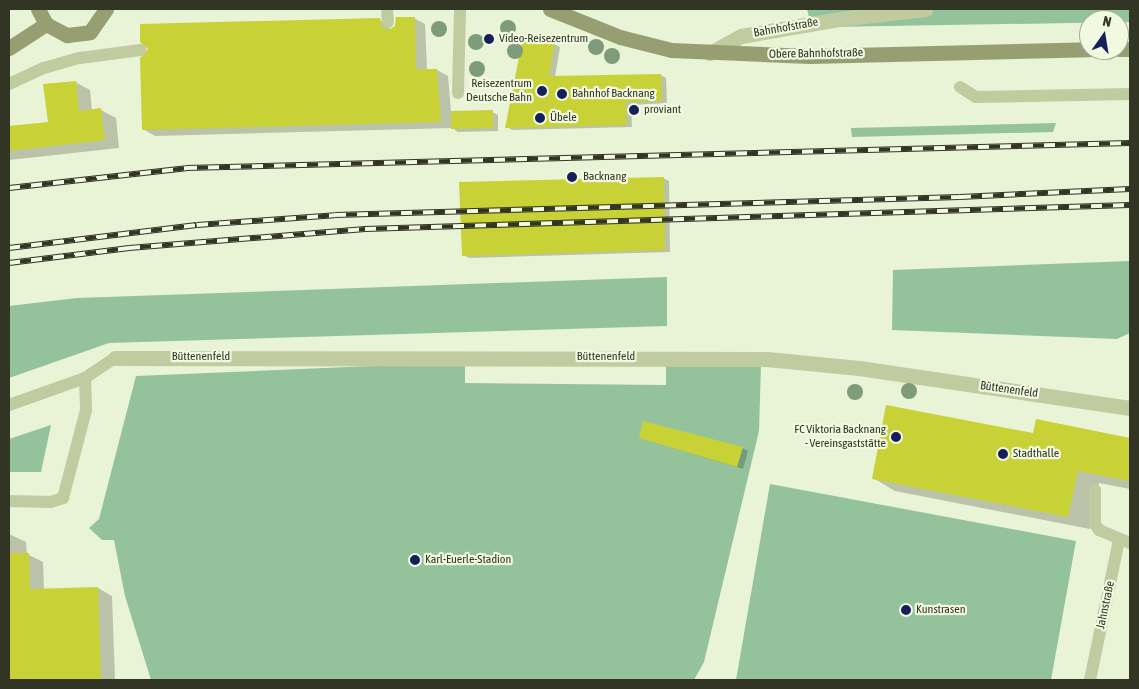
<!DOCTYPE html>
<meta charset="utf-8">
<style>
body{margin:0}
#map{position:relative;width:1139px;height:689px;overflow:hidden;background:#e9f3d5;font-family:"Asap Condensed",sans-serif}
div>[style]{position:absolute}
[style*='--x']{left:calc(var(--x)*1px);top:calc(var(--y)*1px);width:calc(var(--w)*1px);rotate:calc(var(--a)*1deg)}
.green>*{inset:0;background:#94c29b}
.shadow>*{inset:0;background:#0003}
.building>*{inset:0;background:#c8d135}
.lane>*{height:12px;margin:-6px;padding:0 6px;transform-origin:6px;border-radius:6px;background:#c0cba0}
.street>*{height:15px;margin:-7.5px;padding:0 7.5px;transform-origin:7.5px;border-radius:7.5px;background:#c0cba0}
.secondary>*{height:15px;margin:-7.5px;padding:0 7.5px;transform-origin:7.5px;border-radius:7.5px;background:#979f72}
.rail>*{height:5.5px;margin-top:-2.75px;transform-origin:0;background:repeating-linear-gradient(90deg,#f1fae1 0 11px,#323524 0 22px);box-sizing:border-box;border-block:1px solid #323524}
.trees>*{width:16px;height:16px;margin:-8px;border-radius:50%;background:#7e9c79}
.dots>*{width:14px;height:14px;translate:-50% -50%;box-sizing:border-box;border:2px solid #f1fae1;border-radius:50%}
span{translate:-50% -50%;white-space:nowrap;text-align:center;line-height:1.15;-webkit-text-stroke:4.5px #f1fae1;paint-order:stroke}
.street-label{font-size:12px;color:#323524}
.poi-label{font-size:12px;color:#323524}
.left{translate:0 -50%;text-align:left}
.right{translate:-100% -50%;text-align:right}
.frame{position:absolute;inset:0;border:10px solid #323524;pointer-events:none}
.north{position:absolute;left:1079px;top:10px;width:50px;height:50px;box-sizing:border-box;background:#f1fae1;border:1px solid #a5ab95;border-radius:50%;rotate:13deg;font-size:14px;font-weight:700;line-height:20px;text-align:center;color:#323524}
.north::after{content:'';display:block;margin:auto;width:18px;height:22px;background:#161f59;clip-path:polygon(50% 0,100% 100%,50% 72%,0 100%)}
</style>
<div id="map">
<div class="green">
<i style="clip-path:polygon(807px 9px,1130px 9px,1130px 22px,827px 27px,809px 17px)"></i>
<i style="clip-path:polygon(1056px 123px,1053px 132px,852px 137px,851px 128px)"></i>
<i style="clip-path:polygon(1130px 261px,1130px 333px,1117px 339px,892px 330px,893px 270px)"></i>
<i style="clip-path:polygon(667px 277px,667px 326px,109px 343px,9px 378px,9px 306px,77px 298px)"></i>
<i style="clip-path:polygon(465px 362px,465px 383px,666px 385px,666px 362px,761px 364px,759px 431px,704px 662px,694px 680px,151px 680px,125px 596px,114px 540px,102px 540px,89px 528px,99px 519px,136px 376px)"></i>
<i style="clip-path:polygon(51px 425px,41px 472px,9px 472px,9px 439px)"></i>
<i style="clip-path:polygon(770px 484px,1076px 541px,1051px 680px,736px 680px)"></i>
</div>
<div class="shadow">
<i style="clip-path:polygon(414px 18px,425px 24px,427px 70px,437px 70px,448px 76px,451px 112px,492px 112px,498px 115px,498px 131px,458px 132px,452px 128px,155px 136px,143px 129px,379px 19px,391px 30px)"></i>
<i style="clip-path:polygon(554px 44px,560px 47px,555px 77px,661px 75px,666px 78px,667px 103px,631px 105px,632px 127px,512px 130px,507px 127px)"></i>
<i style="clip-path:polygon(75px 82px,90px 90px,92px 111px,101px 110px,116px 118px,119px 148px,9px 160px,9px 128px,49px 123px)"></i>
<i style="clip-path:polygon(663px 178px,669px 181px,670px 252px,469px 258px,464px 255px)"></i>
<i style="clip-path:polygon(1037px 421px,1130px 439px,1130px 489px,1099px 483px,1090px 529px,895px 491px,873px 478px,1034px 434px)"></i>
<i style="clip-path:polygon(640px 438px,742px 448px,748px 451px,743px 469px)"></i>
<i style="clip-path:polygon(9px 534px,26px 542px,27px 554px,43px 562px,44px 590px,98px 588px,112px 596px,115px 680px,9px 680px)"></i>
</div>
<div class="building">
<i style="clip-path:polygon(396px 17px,415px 17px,416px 69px,437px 69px,441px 122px,142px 130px,140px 58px,148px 49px,140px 42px,140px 24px,380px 18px,382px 27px,388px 30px,395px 26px)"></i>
<i style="clip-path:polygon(523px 37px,555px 42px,549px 76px,661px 74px,662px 101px,626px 102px,627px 125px,505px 128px)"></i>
<i style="clip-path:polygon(76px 81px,79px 111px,101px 108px,105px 140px,9px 151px,9px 126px,48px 122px,43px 84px)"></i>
<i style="clip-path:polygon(493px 110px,493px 128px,451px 129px,451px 111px)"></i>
<i style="clip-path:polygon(664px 177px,665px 250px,462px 256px,459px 182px)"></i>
<i style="clip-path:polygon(886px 405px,1033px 433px,1036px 419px,1130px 438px,1130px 481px,1078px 471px,1068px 517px,872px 479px)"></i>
<i style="clip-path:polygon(643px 421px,743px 447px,737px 467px,639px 438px)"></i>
<i style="clip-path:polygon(9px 553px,29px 553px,30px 589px,98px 587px,101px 680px,9px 680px)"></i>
</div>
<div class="lane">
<i style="--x:387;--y:9;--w:13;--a:86"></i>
<i style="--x:9;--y:84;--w:38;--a:-25"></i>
<i style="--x:44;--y:68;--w:37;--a:-16"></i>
<i style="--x:80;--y:58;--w:61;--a:-7.6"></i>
<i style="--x:960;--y:87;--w:19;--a:32"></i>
<i style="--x:976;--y:97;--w:154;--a:-1.1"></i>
<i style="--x:458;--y:93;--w:84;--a:-88.6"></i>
<i style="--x:85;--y:378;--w:36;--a:-34"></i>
<i style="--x:9;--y:405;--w:81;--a:-19.6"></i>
<i style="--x:85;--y:378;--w:32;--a:88"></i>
<i style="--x:86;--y:410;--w:91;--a:104.6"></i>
<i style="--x:63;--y:498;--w:13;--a:162"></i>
<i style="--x:51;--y:502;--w:42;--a:-178.6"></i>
<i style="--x:1095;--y:490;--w:34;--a:90"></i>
<i style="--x:1095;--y:524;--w:7;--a:56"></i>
<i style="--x:1099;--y:530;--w:34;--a:23"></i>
<i style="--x:1090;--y:680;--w:143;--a:-78.3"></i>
</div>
<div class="street">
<i style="--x:710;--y:53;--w:35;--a:-29"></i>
<i style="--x:741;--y:36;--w:99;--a:-9.8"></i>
<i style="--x:839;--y:19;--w:87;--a:-6.6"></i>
<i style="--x:115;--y:358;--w:652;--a:0.09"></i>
<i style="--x:767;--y:359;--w:92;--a:5.6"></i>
<i style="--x:859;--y:368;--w:274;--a:8.4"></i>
</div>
<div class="secondary">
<i style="--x:38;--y:9;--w:17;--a:62"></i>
<i style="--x:46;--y:24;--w:24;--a:28"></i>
<i style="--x:67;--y:35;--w:23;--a:-7"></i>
<i style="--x:90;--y:32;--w:28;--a:-55"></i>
<i style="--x:550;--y:9;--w:75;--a:21.8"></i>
<i style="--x:620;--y:37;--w:53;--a:14.3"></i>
<i style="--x:671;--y:50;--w:138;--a:2.5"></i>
<i style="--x:809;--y:56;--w:280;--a:-1.4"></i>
<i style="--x:9;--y:48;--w:44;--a:-33"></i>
<i style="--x:1119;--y:49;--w:11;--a:0"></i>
</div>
<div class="rail">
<i style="--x:9;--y:188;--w:178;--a:-6.4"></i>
<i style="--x:186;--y:168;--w:944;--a:-1.52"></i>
<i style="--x:9;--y:248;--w:189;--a:-7"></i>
<i style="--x:197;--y:225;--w:138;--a:-4.1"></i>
<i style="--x:335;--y:215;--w:625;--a:-1.65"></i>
<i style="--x:960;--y:197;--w:170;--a:-2.7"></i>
<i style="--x:9;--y:263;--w:121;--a:-7.1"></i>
<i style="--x:129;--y:248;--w:237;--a:-4.6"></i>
<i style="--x:365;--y:229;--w:765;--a:-1.8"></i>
</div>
<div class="trees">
<i style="left:508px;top:28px"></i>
<i style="left:439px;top:29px"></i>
<i style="left:476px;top:42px"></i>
<i style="left:596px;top:47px"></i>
<i style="left:515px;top:51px"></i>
<i style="left:612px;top:56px"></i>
<i style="left:477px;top:69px"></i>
<i style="left:909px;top:391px"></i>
<i style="left:855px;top:392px"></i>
</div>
<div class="dots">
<i style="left:489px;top:39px;background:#161f59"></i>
<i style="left:542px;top:91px;background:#161f59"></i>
<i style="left:562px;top:94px;background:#161f59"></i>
<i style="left:634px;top:110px;background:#161f59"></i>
<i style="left:540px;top:118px;background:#161f59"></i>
<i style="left:572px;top:177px;background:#161f59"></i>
<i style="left:896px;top:437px;background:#161f59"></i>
<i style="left:1003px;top:454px;background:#161f59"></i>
<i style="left:415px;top:560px;background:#161f59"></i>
<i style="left:906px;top:610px;background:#161f59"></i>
</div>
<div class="street-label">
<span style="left:786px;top:28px;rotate:-10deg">Bahnhofstraße</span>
<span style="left:816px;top:54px;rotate:-1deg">Obere Bahnhofstraße</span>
<span style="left:201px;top:357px">Büttenenfeld</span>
<span style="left:606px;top:357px">Büttenenfeld</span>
<span style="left:1009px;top:390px;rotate:8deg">Büttenenfeld</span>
<span style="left:1106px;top:605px;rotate:-78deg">Jahnstraße</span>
</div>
<div class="poi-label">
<span class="left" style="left:499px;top:39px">Video-Reisezentrum</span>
<span class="right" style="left:532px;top:91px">Reisezentrum<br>Deutsche Bahn</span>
<span class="left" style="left:572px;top:94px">Bahnhof Backnang</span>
<span class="left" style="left:644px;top:110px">proviant</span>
<span class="left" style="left:550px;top:118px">Übele</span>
<span class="left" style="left:583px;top:177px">Backnang</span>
<span class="right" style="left:886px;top:437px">FC Viktoria Backnang<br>- Vereinsgaststätte</span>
<span class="left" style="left:1013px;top:454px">Stadthalle</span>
<span class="left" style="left:425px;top:560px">Karl-Euerle-Stadion</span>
<span class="left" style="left:916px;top:610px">Kunstrasen</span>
</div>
<div class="frame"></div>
<div class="north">N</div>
</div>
